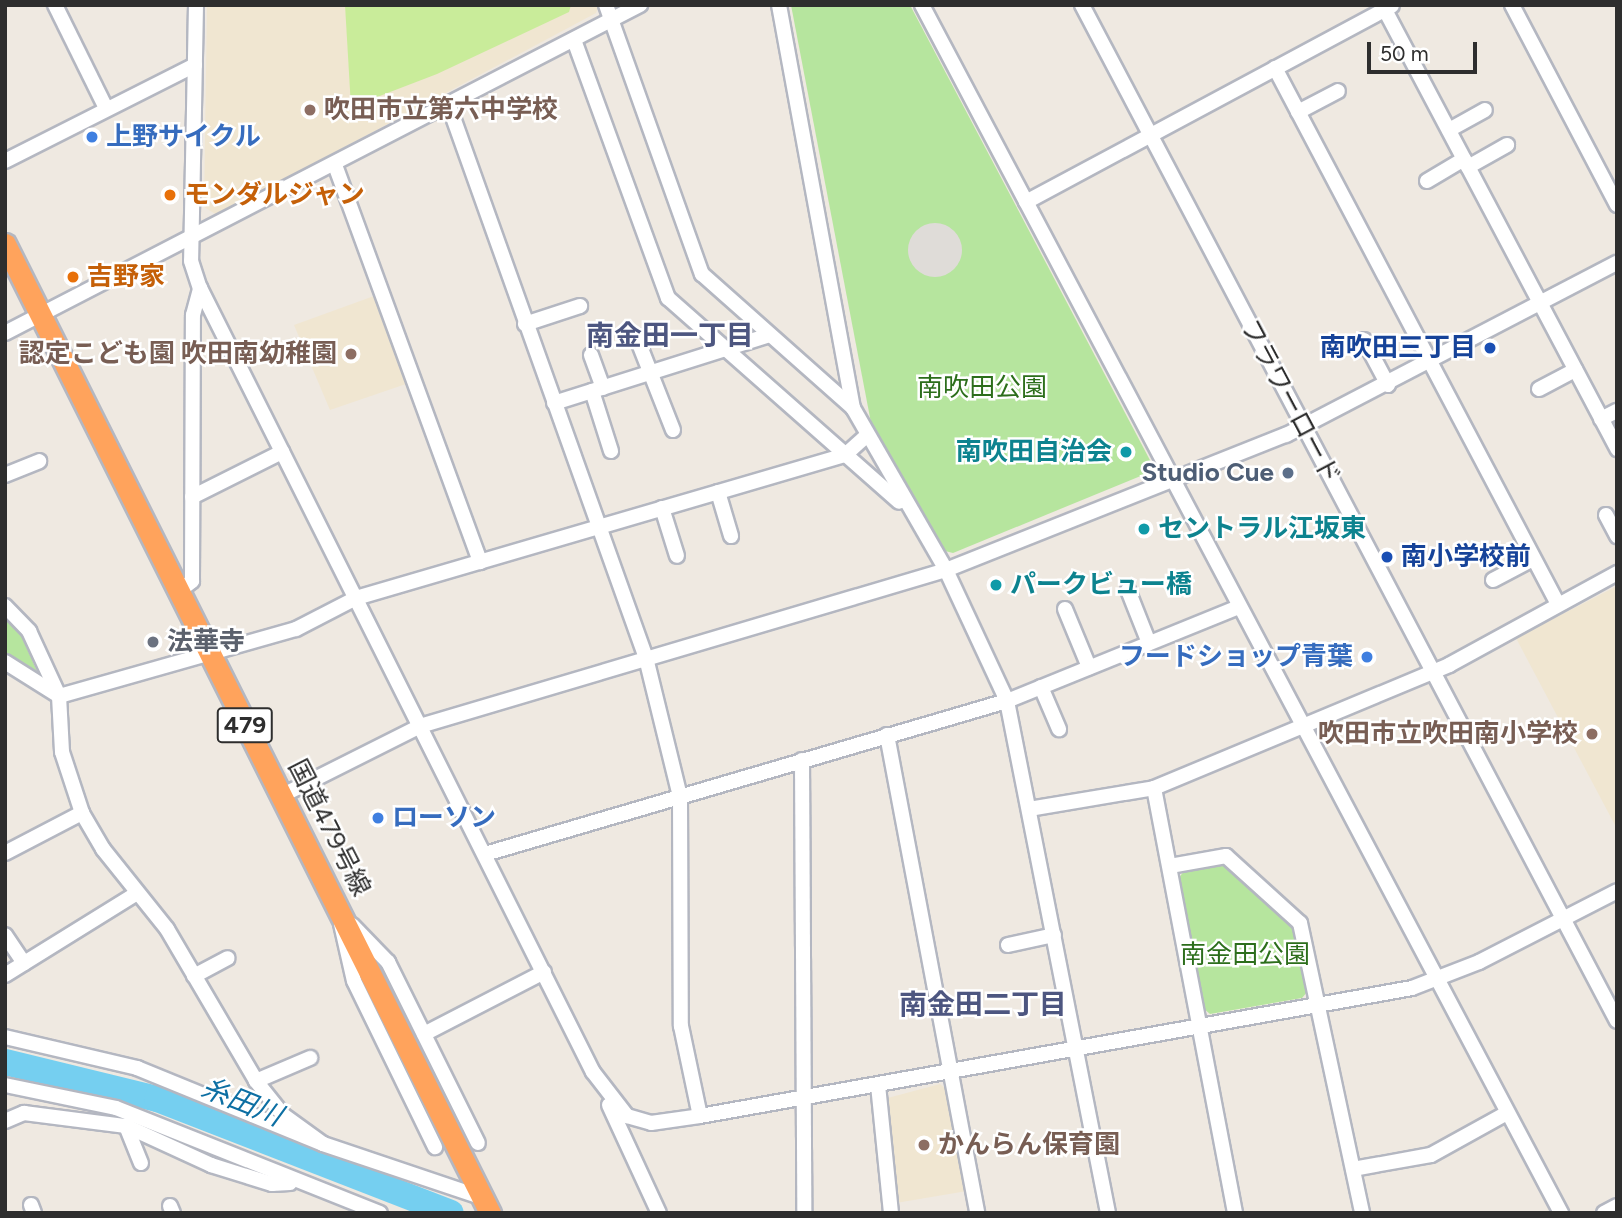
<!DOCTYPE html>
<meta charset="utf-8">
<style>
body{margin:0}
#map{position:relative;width:1622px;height:1218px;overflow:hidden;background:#efe9e1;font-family:Figtree,"Noto Sans JP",sans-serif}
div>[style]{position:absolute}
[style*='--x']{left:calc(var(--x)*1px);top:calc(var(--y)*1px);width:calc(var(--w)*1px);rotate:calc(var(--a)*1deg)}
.education>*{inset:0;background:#f0e6d1}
.green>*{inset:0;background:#b6e59e}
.pitch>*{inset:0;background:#c9ec9a}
.plaza>*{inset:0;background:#dfdcd8}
.round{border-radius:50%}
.river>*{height:26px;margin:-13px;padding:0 13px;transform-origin:13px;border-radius:13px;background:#75cff0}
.roads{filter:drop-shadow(2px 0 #b4b7c1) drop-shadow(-2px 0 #b4b7c1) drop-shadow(0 2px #b4b7c1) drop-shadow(0 -2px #b4b7c1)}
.minor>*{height:14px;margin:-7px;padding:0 7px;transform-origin:7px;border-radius:7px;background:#fff}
.highway>*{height:21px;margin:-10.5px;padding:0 10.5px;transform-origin:10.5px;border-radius:10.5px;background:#ffa35c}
.dots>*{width:19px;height:19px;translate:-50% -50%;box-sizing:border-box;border:4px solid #fff;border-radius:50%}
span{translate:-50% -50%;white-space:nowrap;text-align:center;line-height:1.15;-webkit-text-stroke:5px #fff;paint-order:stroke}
.shield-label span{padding:2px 5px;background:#fff;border:2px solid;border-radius:5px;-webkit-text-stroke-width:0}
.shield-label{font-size:24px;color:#2e2e2e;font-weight:700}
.education-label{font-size:26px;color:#785e54;font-weight:700}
.left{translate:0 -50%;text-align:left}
.right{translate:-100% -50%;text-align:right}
.shop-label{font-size:26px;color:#366cbe;font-weight:700}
.food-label{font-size:26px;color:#c56008;font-weight:700}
.transit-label{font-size:26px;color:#164399;font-weight:700}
.park-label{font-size:26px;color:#2c6e1b}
.street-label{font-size:26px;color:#2e2e2e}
.culture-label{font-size:26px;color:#0d838f;font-weight:700}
.service-label{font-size:26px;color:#4e5e75;font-weight:700}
.worship-label{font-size:26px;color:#5b616d;font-weight:700}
.neighbourhood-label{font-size:28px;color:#4d5680;font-weight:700}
.water-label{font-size:28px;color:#0d6fa3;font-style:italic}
.frame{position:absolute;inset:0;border:7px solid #2e2e2e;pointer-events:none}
.scale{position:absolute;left:1367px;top:42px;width:110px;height:32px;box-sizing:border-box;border:4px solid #2e2e2e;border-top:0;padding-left:9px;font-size:21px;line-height:24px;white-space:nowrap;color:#2e2e2e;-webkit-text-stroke:5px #fff;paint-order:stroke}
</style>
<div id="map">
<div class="education">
<i style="clip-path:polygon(207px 5px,599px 5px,596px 13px,217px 215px,204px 207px)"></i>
<i style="clip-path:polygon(374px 296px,406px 384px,330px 410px,294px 325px)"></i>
<i style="clip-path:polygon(1617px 586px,1617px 829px,1516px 638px)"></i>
<i style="clip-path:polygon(940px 1084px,948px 1091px,967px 1191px,896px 1203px,884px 1099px)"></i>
</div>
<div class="green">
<i style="clip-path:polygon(791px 5px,910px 5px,1152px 464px,1148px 473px,953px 553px,945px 551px,872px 428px)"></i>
<i style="clip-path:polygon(5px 619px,21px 635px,41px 680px,5px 656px)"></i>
<i style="clip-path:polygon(1223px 864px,1295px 928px,1308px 991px,1302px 998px,1210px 1014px,1203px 1008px,1178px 879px,1184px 871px)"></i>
</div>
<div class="pitch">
<i style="clip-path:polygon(345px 5px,571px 5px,569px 12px,437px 74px,351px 107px)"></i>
</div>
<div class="plaza">
<i class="round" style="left:908px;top:223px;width:54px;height:54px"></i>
</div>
<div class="river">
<i style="--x:5;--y:1062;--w:156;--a:13.7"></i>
<i style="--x:157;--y:1099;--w:315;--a:21.2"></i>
</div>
<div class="roads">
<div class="minor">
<i style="--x:55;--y:5;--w:115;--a:63.7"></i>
<i style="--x:196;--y:5;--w:256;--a:91.1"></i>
<i style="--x:191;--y:261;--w:28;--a:72"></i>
<i style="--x:200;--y:288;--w:877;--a:63.38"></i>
<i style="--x:593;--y:1072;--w:56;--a:52.3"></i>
<i style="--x:627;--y:1116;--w:25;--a:16"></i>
<i style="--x:651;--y:1123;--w:49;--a:-8.1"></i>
<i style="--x:700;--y:1116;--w:723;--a:-10.19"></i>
<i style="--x:1412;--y:988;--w:72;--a:-21.2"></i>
<i style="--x:1479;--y:962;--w:155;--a:-27.2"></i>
<i style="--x:606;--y:5;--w:286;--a:70.4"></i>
<i style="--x:702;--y:274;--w:202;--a:41.6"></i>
<i style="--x:779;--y:5;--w:410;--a:79.6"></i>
<i style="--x:853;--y:408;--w:187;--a:60.1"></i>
<i style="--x:946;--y:570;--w:145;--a:65"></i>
<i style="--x:1007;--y:701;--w:522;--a:78.84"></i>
<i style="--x:922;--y:5;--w:1367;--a:62.12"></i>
<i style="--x:1082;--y:5;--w:1148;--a:62.23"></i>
<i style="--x:1512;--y:5;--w:226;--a:62.3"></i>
<i style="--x:1385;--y:10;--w:497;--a:62.1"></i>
<i style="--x:574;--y:40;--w:275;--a:70"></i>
<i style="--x:668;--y:298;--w:308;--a:41.4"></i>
<i style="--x:1275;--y:68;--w:606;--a:62.17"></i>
<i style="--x:449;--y:106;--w:586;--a:70.36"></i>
<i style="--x:646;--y:658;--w:142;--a:76.2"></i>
<i style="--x:680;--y:796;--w:230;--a:89.8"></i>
<i style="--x:681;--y:1026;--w:92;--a:78.1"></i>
<i style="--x:1298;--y:112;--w:45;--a:-27.7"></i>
<i style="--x:1449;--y:130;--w:41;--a:-29.1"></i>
<i style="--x:5;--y:161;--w:213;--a:-26.8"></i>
<i style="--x:335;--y:165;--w:423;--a:69.9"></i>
<i style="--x:1468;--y:167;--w:45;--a:-29.4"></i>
<i style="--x:1427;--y:181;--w:43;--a:-30.7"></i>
<i style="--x:1026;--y:202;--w:415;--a:-28.2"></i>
<i style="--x:525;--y:324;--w:58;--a:-18.1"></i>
<i style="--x:5;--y:333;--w:715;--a:-27.32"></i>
<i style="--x:636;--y:336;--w:101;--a:68.5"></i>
<i style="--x:1364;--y:340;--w:51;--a:61.9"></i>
<i style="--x:591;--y:355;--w:35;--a:70"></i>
<i style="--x:1539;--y:389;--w:41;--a:-27.8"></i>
<i style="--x:592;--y:391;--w:63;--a:72.4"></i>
<i style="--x:554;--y:403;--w:226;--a:-17.5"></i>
<i style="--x:1601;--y:419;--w:18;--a:-27"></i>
<i style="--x:5;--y:475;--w:37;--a:-22"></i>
<i style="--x:718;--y:492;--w:46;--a:73.5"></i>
<i style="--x:192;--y:497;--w:101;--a:-26.6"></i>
<i style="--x:662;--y:508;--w:50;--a:72.6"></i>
<i style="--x:1606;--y:515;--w:24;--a:62"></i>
<i style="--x:1493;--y:580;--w:45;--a:-27.7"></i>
<i style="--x:1128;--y:590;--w:57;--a:68.4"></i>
<i style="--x:178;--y:592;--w:18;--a:-38"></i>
<i style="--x:192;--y:581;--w:266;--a:-89.8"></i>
<i style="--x:193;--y:315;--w:28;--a:-75"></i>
<i style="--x:5;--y:606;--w:35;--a:46"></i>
<i style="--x:29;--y:631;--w:72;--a:65.2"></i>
<i style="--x:59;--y:696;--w:56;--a:86.9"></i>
<i style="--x:62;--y:752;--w:64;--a:71.8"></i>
<i style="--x:82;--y:813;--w:42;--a:59.7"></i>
<i style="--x:103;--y:849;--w:102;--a:51.3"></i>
<i style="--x:167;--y:929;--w:176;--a:59.6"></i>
<i style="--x:256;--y:1081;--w:43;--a:51.5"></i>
<i style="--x:283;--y:1115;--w:49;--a:35.9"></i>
<i style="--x:1065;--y:609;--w:63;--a:67.5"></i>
<i style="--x:5;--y:662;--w:64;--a:32.2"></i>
<i style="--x:59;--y:696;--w:246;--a:-15.8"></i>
<i style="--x:296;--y:629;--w:68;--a:-27.3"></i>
<i style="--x:356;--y:598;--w:509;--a:-16.3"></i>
<i style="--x:845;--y:455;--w:28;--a:-42"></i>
<i style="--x:1041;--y:687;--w:46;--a:66.8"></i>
<i style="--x:887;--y:735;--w:486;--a:79.3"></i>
<i style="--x:802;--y:760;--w:453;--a:89.7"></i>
<i style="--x:1154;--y:788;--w:433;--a:79.2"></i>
<i style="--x:281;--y:796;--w:156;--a:-26.7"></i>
<i style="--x:420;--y:726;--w:549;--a:-16.52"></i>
<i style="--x:946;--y:570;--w:366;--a:-21.7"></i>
<i style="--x:1286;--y:435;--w:373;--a:-27.5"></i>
<i style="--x:1029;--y:809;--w:127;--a:-9.5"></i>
<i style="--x:1154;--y:788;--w:320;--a:-22.6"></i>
<i style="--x:1449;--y:665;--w:192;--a:-28.7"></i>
<i style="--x:5;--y:853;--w:87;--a:-27.5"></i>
<i style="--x:485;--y:854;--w:544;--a:-16.34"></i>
<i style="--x:1007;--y:701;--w:249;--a:-22.1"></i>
<i style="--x:1170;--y:866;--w:57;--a:-10.1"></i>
<i style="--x:1226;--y:856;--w:100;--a:42.2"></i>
<i style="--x:1300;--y:923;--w:297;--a:77.9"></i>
<i style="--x:341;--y:924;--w:58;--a:77.2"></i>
<i style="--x:354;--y:981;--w:185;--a:64"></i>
<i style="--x:352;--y:925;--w:52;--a:45.8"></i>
<i style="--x:388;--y:962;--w:202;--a:63.6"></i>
<i style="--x:5;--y:935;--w:34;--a:56"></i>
<i style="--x:1008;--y:945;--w:47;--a:-12.3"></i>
<i style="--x:5;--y:975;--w:152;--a:-31.8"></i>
<i style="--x:194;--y:976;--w:38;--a:-28"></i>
<i style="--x:424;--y:1034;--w:135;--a:-27.3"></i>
<i style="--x:5;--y:1037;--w:136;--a:13.2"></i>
<i style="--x:137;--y:1068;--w:201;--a:22.2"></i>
<i style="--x:323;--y:1144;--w:169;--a:18.6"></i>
<i style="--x:256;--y:1081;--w:59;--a:-23.1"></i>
<i style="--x:5;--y:1085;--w:113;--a:11.7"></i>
<i style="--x:116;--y:1108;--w:284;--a:21.7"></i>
<i style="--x:878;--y:1085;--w:129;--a:84.2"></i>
<i style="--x:609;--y:1105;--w:119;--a:65.2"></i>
<i style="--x:5;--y:1121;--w:21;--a:-23"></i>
<i style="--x:24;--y:1113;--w:103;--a:7.3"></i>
<i style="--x:126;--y:1126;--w:94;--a:24.6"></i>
<i style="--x:211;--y:1165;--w:64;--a:17.3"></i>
<i style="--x:272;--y:1184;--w:18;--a:-3"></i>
<i style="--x:126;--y:1126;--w:40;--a:68"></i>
<i style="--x:1353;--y:1169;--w:79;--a:-10.2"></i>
<i style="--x:1431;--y:1155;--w:87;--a:-28.9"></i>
<i style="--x:31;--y:1205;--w:9;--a:69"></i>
<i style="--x:170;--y:1206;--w:8;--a:67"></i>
<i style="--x:1604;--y:1213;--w:15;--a:-28"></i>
</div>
<div class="highway">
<i style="--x:5;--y:244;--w:1084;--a:63.41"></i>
</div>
</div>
<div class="dots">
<i style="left:310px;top:110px;background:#8d6e63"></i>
<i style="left:92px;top:137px;background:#3f7fe0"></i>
<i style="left:170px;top:195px;background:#e8710a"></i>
<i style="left:73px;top:277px;background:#e8710a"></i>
<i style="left:1490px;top:348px;background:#1a4fb4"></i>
<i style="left:351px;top:354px;background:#8d6e63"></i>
<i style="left:1126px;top:452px;background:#0f9aa8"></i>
<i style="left:1288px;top:473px;background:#5c6f8a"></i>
<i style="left:1144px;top:529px;background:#0f9aa8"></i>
<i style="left:1387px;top:557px;background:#1a4fb4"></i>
<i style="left:996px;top:585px;background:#0f9aa8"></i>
<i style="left:153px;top:642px;background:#6b7280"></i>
<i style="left:1367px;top:657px;background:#3f7fe0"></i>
<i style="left:1592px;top:734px;background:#8d6e63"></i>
<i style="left:378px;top:818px;background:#3f7fe0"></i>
<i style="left:924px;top:1145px;background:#8d6e63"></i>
</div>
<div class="shield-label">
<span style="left:245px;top:725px">479</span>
</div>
<div class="education-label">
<span class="left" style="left:324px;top:110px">吹田市立第六中学校</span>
<span class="right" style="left:337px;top:354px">認定こども園 吹田南幼稚園</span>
<span class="right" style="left:1578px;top:734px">吹田市立吹田南小学校</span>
<span class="left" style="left:938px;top:1145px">かんらん保育園</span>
</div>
<div class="shop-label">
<span class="left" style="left:106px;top:137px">上野サイクル</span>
<span class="right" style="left:1353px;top:657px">フードショップ青葉</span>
<span class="left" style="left:392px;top:818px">ローソン</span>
</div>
<div class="food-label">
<span class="left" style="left:184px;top:195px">モンダルジャン</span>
<span class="left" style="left:87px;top:277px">吉野家</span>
</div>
<div class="transit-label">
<span class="right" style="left:1476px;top:348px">南吹田三丁目</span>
<span class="left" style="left:1401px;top:557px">南小学校前</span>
</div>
<div class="park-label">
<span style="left:982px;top:388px">南吹田公園</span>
<span style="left:1245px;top:955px">南金田公園</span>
</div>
<div class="street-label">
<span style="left:1290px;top:402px;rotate:62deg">フラワーロード</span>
<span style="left:329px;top:828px;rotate:63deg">国道479号線</span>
</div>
<div class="culture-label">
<span class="right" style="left:1112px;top:452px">南吹田自治会</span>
<span class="left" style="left:1158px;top:529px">セントラル江坂東</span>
<span class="left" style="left:1010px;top:585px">パークビュー橋</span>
</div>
<div class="service-label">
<span class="right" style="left:1274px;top:473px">Studio Cue</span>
</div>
<div class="worship-label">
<span class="left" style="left:167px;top:642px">法華寺</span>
</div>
<div class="neighbourhood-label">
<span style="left:670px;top:335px">南金田一丁目</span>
<span style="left:983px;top:1004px">南金田二丁目</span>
</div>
<div class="water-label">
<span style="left:242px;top:1101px;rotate:22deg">糸田川</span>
</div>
<div class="frame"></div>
<div class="scale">50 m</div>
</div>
